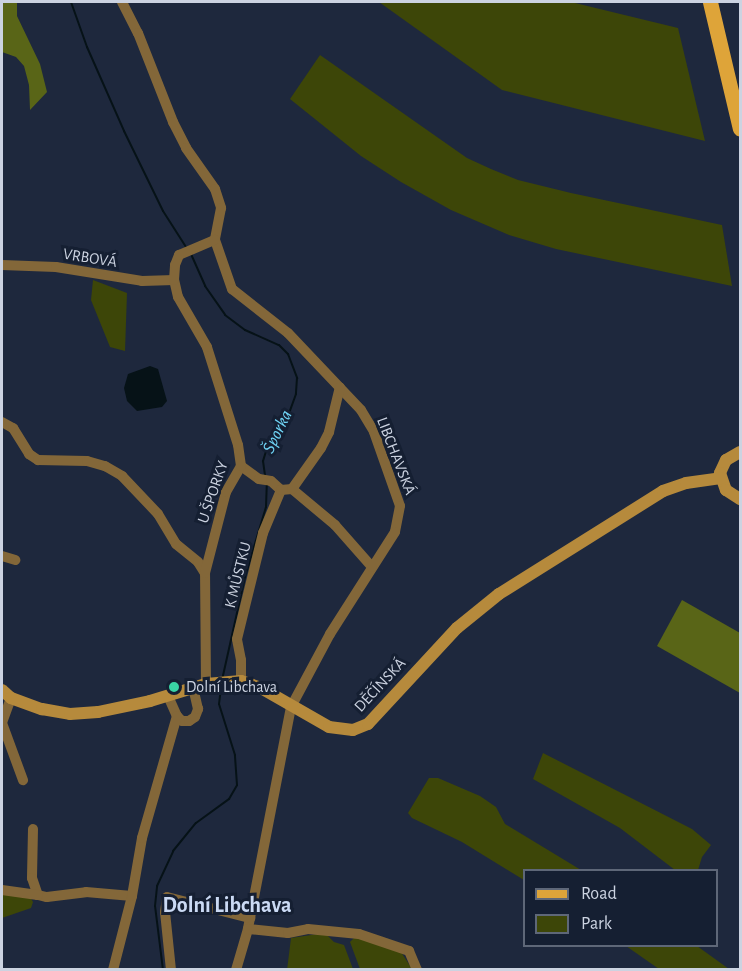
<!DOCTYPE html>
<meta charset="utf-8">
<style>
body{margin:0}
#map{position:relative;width:742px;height:971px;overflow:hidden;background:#1e283d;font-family:"Alegreya Sans",sans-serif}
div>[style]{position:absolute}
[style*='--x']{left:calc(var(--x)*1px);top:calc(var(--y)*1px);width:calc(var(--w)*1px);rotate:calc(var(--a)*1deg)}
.green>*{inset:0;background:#3d4608}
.forest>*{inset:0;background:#596517}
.water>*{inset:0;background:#061217}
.stream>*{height:2px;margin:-1px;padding:0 1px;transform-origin:1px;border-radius:1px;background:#061217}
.minor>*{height:10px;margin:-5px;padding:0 5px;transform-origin:5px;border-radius:5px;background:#836739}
.secondary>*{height:12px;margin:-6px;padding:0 6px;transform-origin:6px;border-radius:6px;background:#b68a3c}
.primary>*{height:15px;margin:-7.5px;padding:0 7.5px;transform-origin:7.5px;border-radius:7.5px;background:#dea439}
.dots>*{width:16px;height:16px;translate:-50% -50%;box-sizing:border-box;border:3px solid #151f32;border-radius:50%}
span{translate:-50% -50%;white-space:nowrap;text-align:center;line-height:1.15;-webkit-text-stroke:6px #151f32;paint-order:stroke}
.street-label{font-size:16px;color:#ccd3e1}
.poi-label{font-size:16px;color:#ccd3e1}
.left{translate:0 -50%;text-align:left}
.water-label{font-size:18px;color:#70d5f6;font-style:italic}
.district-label{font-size:22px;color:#cbdaf4;font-weight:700}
.frame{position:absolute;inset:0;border:3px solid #ccd3e1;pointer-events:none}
.legend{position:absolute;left:523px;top:869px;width:195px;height:78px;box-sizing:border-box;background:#151f32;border:2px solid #5e6778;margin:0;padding:8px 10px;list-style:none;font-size:18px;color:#ccd3e1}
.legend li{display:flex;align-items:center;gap:12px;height:30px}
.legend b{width:30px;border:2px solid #5e6778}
</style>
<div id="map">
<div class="green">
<i style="clip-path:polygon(379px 2px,571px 2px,678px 28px,705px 141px,502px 90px)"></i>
<i style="clip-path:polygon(320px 55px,467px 158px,491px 169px,518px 180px,571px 193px,722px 225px,732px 286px,556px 249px,509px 235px,451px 210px,401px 182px,361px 156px,290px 99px)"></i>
<i style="clip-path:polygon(93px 280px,127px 293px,125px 351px,110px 347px,91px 300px)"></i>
<i style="clip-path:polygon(543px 753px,692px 829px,711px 845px,702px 857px,698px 870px,675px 870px,620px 828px,533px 779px)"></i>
<i style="clip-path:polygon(429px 778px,438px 778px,480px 796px,496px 807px,505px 824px,581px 870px,524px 870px,524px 880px,462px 842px,412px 818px,408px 813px)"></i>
<i style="clip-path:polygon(2px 894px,30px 897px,33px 902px,31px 908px,2px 918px)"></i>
<i style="clip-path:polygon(318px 934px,327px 935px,334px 942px,344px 945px,353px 969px,287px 970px,291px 938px)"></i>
<i style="clip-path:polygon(356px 936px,401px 952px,412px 969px,360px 969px,350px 942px)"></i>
<i style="clip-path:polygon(626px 946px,697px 946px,729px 969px,659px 969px)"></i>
</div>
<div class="forest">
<i style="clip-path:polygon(2px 2px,17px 2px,17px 16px,40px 64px,47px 92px,30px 110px,29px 85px,24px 66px,16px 57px,2px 52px)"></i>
<i style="clip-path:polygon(682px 600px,740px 633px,740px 693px,657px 646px)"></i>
</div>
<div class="water">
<i style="clip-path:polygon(150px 366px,158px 369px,167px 401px,162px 407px,137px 411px,127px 401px,124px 388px,128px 374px)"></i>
</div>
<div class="stream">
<i style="--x:71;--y:2;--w:48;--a:70.4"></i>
<i style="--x:87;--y:47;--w:92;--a:66.2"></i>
<i style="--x:124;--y:131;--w:89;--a:64"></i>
<i style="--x:163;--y:211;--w:43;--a:57.4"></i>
<i style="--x:191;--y:254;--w:35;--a:66"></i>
<i style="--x:205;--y:286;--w:35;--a:55"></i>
<i style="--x:225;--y:315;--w:25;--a:37"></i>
<i style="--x:245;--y:330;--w:37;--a:24"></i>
<i style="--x:279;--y:345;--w:13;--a:45"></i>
<i style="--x:288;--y:354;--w:26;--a:69"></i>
<i style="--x:297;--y:378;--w:16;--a:94"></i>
<i style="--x:296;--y:394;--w:20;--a:110"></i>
<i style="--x:289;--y:413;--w:41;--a:122.2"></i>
<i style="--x:267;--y:448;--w:14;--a:107"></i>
<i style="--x:263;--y:461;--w:14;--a:82"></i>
<i style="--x:222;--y:680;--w:106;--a:-77.4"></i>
<i style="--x:245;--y:577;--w:73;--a:-73.3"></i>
<i style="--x:266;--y:507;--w:23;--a:-88"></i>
<i style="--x:163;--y:970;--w:64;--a:-97.1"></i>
<i style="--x:155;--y:906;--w:20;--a:-84"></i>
<i style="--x:157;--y:886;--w:38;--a:-65"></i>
<i style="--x:173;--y:851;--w:36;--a:-51"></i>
<i style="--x:196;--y:823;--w:41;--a:-36"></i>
<i style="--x:229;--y:799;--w:16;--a:-60"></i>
<i style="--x:237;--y:785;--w:30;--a:-94"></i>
<i style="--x:235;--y:755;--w:53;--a:-107.4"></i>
<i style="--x:219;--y:704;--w:16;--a:-83"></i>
</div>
<div class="minor">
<i style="--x:122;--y:2;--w:35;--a:63"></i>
<i style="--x:138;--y:33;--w:96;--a:68.5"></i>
<i style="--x:173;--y:122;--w:29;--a:63"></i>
<i style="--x:186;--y:148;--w:50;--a:54.7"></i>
<i style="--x:215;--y:189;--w:20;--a:72"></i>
<i style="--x:221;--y:208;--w:33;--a:101"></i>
<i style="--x:215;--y:240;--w:52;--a:70.9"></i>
<i style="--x:232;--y:289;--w:71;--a:38.2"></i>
<i style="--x:288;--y:333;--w:106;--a:46.5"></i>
<i style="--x:361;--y:410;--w:26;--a:59"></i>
<i style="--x:374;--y:432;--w:78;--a:70.6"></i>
<i style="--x:400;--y:506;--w:26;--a:101"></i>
<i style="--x:395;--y:532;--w:121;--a:122.5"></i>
<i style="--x:330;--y:634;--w:83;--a:118.1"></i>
<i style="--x:291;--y:707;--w:226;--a:101"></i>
<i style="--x:248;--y:929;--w:43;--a:106.3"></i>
<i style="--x:2;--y:265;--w:54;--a:2.1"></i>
<i style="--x:56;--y:267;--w:87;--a:9.2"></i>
<i style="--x:142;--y:281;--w:32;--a:-2"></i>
<i style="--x:2;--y:422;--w:13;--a:29"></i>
<i style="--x:13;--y:428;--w:31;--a:58"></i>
<i style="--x:29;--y:454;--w:11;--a:34"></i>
<i style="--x:38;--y:460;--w:49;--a:1.2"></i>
<i style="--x:87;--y:461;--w:19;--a:16"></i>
<i style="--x:105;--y:466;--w:20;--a:30"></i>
<i style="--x:122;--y:476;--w:52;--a:46.5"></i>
<i style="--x:158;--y:514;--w:35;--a:59"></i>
<i style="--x:176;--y:544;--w:28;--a:39"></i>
<i style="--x:198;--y:562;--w:13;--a:58"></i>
<i style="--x:241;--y:466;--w:22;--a:36"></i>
<i style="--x:259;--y:479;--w:12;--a:9"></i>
<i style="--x:271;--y:481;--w:13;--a:42"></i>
<i style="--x:292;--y:489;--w:56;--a:39.9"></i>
<i style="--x:335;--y:525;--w:56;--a:48.6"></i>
<i style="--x:2;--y:556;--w:14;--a:17"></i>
<i style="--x:241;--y:681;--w:21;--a:-90"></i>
<i style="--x:241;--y:660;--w:21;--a:-101"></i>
<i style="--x:237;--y:639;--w:109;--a:-76.2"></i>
<i style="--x:263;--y:533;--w:47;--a:-67.3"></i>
<i style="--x:281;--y:490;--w:11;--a:-5"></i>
<i style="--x:292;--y:489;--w:50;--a:-54.7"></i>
<i style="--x:321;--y:448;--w:18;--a:-63"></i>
<i style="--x:329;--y:432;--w:46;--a:-76.3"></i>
<i style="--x:206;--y:684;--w:111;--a:-90.5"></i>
<i style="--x:205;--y:573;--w:84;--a:-75.5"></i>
<i style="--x:226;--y:492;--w:30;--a:-60"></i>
<i style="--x:241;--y:466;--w:21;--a:-98"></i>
<i style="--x:238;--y:445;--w:103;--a:-107.6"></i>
<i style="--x:207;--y:347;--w:58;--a:-120.1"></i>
<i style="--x:178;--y:297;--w:17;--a:-103"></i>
<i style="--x:174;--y:280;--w:15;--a:-86"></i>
<i style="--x:175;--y:265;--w:11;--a:-68"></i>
<i style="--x:179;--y:255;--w:39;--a:-23"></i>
<i style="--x:168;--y:696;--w:22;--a:66"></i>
<i style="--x:177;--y:716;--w:7;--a:45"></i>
<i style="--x:182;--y:721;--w:7;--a:0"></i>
<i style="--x:189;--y:721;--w:7;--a:-34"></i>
<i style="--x:195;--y:717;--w:9;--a:-69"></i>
<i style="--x:198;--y:709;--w:22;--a:-103"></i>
<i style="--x:11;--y:698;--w:27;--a:110"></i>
<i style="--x:2;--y:723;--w:61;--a:69.8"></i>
<i style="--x:33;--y:829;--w:49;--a:91.2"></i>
<i style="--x:32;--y:878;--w:18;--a:71"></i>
<i style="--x:38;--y:895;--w:9;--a:13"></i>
<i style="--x:47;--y:897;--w:39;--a:-7"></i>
<i style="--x:86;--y:892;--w:46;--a:5"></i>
<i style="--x:2;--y:890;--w:36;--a:8"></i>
<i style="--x:248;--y:929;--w:40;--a:5.7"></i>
<i style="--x:288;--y:933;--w:20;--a:-11"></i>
<i style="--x:308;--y:929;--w:51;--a:5.6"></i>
<i style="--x:359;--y:934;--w:53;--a:18.8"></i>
<i style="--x:409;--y:951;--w:21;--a:67"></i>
<i style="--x:113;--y:970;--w:76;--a:-75.6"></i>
<i style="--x:132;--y:896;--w:59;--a:-80.2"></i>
<i style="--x:142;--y:838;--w:127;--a:-74"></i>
<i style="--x:171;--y:970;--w:58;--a:-95.9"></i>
<i style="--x:165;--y:912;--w:15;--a:-82"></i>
<i style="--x:167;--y:897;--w:86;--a:14.2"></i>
</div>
<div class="secondary">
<i style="--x:740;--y:452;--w:16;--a:150"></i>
<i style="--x:726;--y:460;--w:14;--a:115"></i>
<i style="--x:720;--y:473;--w:18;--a:71"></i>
<i style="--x:726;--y:490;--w:17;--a:33"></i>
<i style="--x:2;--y:690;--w:12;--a:42"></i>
<i style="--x:11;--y:698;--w:33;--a:20"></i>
<i style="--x:42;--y:709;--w:28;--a:10"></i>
<i style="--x:70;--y:714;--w:28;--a:-4"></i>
<i style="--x:98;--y:712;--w:53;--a:-11.9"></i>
<i style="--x:150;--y:701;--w:59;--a:-16.9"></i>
<i style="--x:206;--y:684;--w:35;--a:-5"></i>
<i style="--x:241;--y:681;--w:21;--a:19"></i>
<i style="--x:261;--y:688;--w:78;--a:29.8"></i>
<i style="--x:329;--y:727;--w:24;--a:7"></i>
<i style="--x:353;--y:730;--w:16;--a:-22"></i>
<i style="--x:368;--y:724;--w:131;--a:-47.2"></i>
<i style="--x:457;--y:628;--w:54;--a:-39"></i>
<i style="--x:499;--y:594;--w:194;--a:-32.1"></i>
<i style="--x:663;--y:491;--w:24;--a:-19"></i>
<i style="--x:686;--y:483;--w:35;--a:-8"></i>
</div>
<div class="primary">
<i style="--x:710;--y:2;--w:130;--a:76.7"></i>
</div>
<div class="dots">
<i style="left:174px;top:687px;background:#3ad4a5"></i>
</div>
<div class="street-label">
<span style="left:90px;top:258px;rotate:9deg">VRBOVÁ</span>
<span style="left:396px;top:456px;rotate:69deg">LIBCHAVSKÁ</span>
<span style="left:213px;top:492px;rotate:-71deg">U ŠPORKY</span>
<span style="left:238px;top:575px;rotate:-76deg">K MŮSTKU</span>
<span style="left:380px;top:685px;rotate:-47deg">DĚČÍNSKÁ</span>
</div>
<div class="poi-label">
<span class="left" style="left:186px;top:687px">Dolní Libchava</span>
</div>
<div class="water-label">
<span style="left:278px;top:432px;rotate:-64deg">Šporka</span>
</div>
<div class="district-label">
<span style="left:227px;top:906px">Dolní Libchava</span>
</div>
<div class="frame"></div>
<ul class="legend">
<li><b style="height:8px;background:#dea439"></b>Road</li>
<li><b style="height:16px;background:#3d4608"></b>Park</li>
</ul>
</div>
